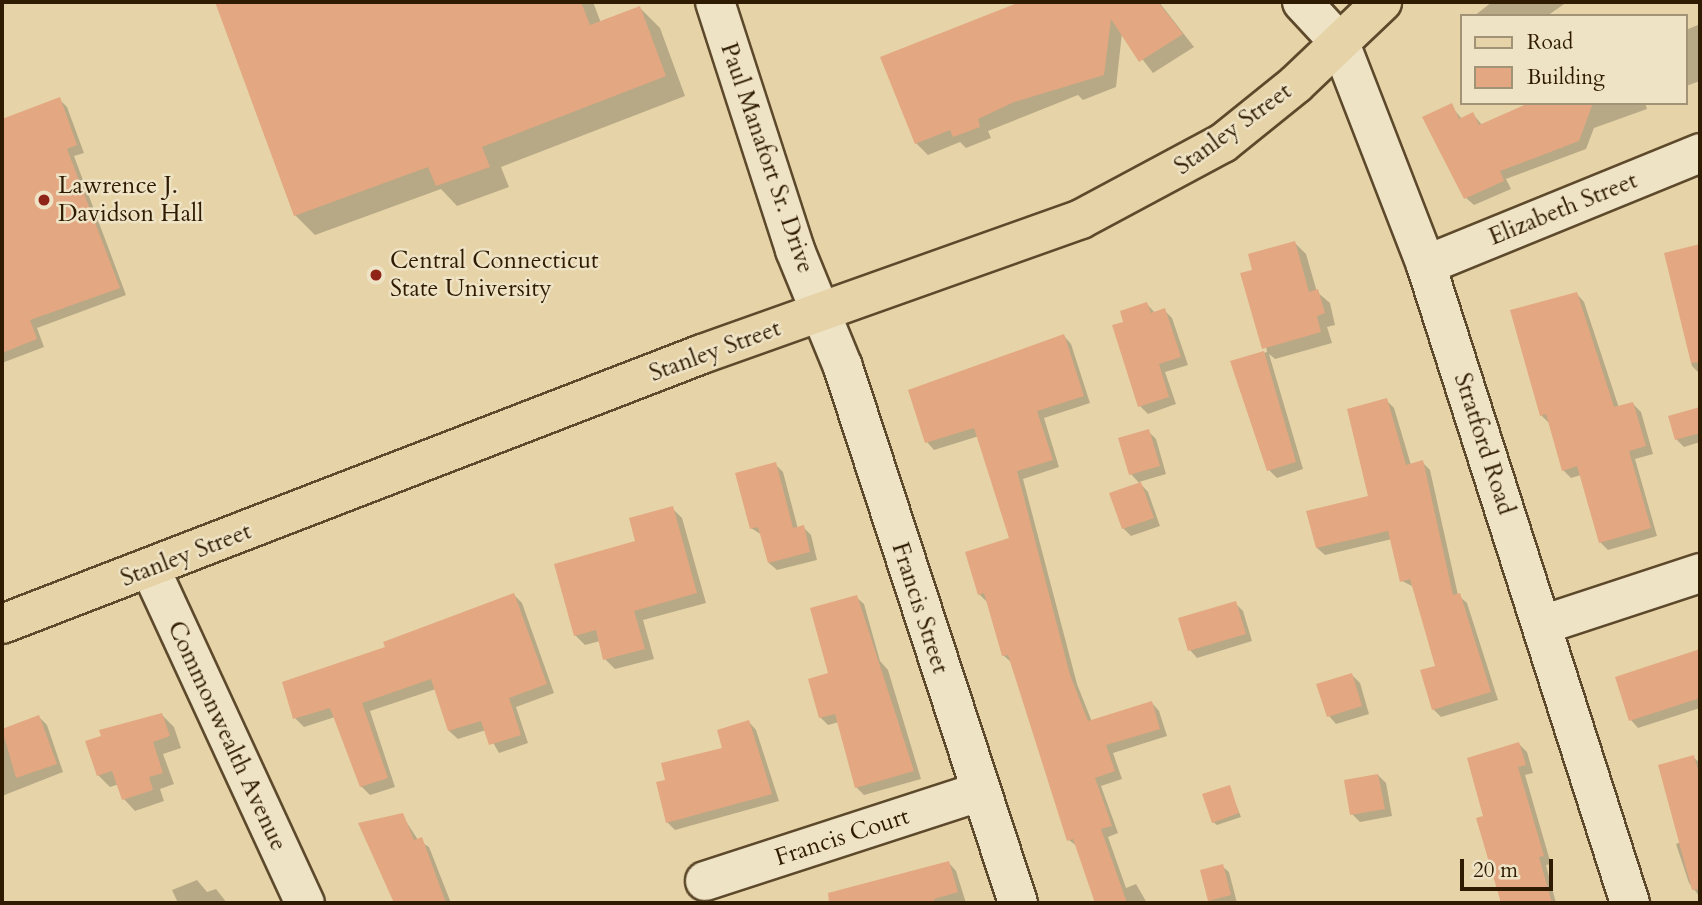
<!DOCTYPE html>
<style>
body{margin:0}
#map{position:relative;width:1702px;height:905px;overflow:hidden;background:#e6d4a8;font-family:Cardo,serif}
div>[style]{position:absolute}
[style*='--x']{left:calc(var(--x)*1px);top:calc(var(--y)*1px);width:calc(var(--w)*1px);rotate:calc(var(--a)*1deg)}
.shadow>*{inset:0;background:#0003}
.building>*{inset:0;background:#e3a782}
.roads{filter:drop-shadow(2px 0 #5d492b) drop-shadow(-2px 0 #5d492b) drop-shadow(0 2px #5d492b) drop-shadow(0 -2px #5d492b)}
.minor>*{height:38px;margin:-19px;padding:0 19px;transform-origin:19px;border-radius:19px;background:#efe3c6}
.major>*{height:38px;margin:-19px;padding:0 19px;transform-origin:19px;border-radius:19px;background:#e6d4a8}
.dots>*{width:19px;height:19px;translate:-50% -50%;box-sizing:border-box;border:4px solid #efe3c6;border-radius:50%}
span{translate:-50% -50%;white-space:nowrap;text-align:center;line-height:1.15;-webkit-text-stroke:5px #efe3c6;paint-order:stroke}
.street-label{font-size:24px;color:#2f1b01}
.poi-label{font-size:24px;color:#2f1b01}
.left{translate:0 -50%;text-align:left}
.frame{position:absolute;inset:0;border:4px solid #2f1b01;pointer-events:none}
.legend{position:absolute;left:1460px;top:14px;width:228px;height:91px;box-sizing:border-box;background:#efe3c6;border:2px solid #a29377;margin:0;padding:9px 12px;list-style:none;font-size:21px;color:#2f1b01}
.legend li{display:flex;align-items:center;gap:14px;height:35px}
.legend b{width:35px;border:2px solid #a29377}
.scale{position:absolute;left:1460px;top:859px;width:93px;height:32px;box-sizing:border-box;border:4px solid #2f1b01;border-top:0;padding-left:9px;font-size:21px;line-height:24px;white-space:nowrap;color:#2f1b01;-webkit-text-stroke:5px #efe3c6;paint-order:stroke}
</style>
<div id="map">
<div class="shadow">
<i style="clip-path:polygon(222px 2px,593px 2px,601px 23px,640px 8px,660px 28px,685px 96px,501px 167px,509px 187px,457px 206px,441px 189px,315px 235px,295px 215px,217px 4px)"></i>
<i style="clip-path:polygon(1017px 2px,1159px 2px,1194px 47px,1153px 73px,1122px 33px,1116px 87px,1083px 100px,1078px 95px,988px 131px,991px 138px,966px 148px,960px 142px,928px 155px,916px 143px)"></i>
<i style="clip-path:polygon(1492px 2px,1567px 2px,1547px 16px,1474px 16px)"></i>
<i style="clip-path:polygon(1700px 24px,1700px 81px,1686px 86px,1686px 30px)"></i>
<i style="clip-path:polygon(59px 99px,67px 107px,84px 153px,74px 156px,126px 295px,37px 328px,44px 347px,2px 363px,2px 121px)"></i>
<i style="clip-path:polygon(1533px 103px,1645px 103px,1647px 109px,1594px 128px,1586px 149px,1506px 179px,1511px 189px,1474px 205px,1466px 198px,1451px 106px,1462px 119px,1473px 114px,1482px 125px)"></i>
<i style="clip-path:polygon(1295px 243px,1306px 254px,1317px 292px,1330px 303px,1335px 325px,1327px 327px,1332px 343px,1275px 359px,1269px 354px,1303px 469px,1277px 478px,1269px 470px,1232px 362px,1267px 352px,1254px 271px)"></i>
<i style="clip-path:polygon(1700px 246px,1700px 372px,1699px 373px,1692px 366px,1666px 255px)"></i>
<i style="clip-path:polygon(1577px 294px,1584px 302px,1619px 408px,1633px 404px,1641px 412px,1653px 454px,1635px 459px,1657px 536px,1608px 550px,1600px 542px,1581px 475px,1571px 478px,1563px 470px,1549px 423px,1541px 415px)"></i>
<i style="clip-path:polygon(1147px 304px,1155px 313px,1164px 310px,1172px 318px,1188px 365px,1165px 372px,1176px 404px,1148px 414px,1140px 406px,1125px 323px)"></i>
<i style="clip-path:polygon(1064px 336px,1071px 344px,1090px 403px,1044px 418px,1059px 467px,1023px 479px,1077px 684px,1092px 722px,1152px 703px,1159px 711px,1167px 736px,1113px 753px,1122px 779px,1101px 786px,1118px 833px,1108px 837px,1126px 888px,1136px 884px,1147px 903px,1092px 903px,1096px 898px,1078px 847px,1069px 840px,1012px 663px,1003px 655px,987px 602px,979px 594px,1011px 540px,979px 436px,934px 450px,927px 442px,910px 391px)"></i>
<i style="clip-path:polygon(1386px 400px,1394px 408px,1411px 465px,1422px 462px,1430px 470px,1458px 595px,1467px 603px,1498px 700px,1441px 717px,1433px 709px,1438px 667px,1414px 587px,1402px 581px,1392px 539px,1325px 555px,1317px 548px,1370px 497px)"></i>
<i style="clip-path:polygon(1700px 409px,1700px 442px,1684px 447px,1676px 439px,1670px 417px)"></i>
<i style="clip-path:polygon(1148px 431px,1156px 439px,1166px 474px,1139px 482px,1148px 492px,1160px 526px,1131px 536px,1123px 528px,1140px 484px,1131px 474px)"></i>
<i style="clip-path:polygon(775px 464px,783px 472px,798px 529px,803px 527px,811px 535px,817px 560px,777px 570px,769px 563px,762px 535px,751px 528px)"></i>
<i style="clip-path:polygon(672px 508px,682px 518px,706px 603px,643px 620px,654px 659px,615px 669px,605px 659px,600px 641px,585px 645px,575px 635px,637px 543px)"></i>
<i style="clip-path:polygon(514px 595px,522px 603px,554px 693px,516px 707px,528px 743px,499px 753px,486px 730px,458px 739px,449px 731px,436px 689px,370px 711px,395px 787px,370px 795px,361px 786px,335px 717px,304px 727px,295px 718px,387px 648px)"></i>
<i style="clip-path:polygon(856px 597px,864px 604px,880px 661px,888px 670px,921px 779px,864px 795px,856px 787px,839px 722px,828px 725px,820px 717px)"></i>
<i style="clip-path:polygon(1235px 603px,1243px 611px,1252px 641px,1197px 658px,1190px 650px)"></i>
<i style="clip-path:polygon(1700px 651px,1700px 708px,1638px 728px,1631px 720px,1617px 679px)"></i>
<i style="clip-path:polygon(1352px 675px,1360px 683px,1369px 714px,1336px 724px,1329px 716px)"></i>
<i style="clip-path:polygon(162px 715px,174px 727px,181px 748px,163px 754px,174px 784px,160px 789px,164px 801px,135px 811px,124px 799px,119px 784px,110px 787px,98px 775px)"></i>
<i style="clip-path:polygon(39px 717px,47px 725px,63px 772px,2px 796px,2px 733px)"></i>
<i style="clip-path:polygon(749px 722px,756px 730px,779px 801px,675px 830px,667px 822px,668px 781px,724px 750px)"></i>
<i style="clip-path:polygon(1519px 744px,1527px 752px,1533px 773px,1525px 775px,1551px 864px,1546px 865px,1556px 903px,1501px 903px,1485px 817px)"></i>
<i style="clip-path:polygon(1693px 757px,1700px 763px,1700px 897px,1689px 883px,1676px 844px,1681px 842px)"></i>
<i style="clip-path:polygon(1378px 775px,1386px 783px,1392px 816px,1360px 822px,1352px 814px)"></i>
<i style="clip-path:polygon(1229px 787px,1241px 817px,1217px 825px,1213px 822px)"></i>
<i style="clip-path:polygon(402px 815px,418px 840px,429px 847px,451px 903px,396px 903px,361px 824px)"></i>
<i style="clip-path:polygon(949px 863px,956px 871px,966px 903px,879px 903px,875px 884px)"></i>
<i style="clip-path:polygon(1222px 866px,1229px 872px,1237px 903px,1210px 903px,1202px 871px)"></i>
<i style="clip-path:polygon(197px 880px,207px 892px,216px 889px,227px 903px,178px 903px,172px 890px)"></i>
</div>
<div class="building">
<i style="clip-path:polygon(215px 2px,581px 2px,590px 25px,640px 6px,666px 76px,482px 147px,490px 167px,436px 186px,428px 167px,294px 216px)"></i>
<i style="clip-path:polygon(1020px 2px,1158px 2px,1183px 34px,1139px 62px,1111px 19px,1104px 75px,1014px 102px,978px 119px,980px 127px,953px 137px,950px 130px,915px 144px,880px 57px)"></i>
<i style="clip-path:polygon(60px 97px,77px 145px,67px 149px,120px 288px,30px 320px,37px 339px,2px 353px,2px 119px)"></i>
<i style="clip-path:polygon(1452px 103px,1459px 119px,1473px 112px,1479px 125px,1529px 103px,1593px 103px,1579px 141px,1500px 171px,1504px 181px,1464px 199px,1422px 117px)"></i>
<i style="clip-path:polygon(1295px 241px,1309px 292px,1318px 289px,1325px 313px,1317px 316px,1321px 332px,1262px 349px,1240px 273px,1252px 270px,1248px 254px)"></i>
<i style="clip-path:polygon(1700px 244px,1700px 362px,1691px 363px,1664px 253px)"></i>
<i style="clip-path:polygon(1577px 292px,1614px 407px,1633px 402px,1646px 446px,1629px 451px,1651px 528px,1599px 543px,1577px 466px,1562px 471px,1546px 414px,1540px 416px,1510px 310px)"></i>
<i style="clip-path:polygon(1147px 302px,1151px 313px,1165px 308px,1181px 357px,1159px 364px,1169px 397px,1138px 407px,1112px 325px,1123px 322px,1120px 311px)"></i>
<i style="clip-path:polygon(1064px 334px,1084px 396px,1037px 411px,1053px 460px,1017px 471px,1070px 675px,1088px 721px,1152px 701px,1160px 729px,1106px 745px,1115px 771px,1095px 778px,1112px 826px,1101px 829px,1127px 903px,1095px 903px,1073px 839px,1067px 841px,1008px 655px,1002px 656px,984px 593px,978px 595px,965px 552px,1009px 538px,974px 428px,925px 443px,908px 390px)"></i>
<i style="clip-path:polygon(1264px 351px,1296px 462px,1267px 471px,1230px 361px)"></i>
<i style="clip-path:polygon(1387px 398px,1406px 465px,1423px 460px,1453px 595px,1460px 593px,1491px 692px,1432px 710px,1420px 670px,1435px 666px,1410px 579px,1400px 582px,1388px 531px,1316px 548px,1306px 511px,1368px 496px,1347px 409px)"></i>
<i style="clip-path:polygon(1700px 407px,1700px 433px,1675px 440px,1668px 416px)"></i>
<i style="clip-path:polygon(1149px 429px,1160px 466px,1129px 475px,1118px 438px)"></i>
<i style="clip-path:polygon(776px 462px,793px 528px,804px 525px,810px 552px,768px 563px,758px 527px,750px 529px,735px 473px)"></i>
<i style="clip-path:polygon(1141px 482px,1154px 518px,1122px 529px,1109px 493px)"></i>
<i style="clip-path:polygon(673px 506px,697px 593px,634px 611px,645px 649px,603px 660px,596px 630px,574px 636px,554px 564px,635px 541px,629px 518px)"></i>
<i style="clip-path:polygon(514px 593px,547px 684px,509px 698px,521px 735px,489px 745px,481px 721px,448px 731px,431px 679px,362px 703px,388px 778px,360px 787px,330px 708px,293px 719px,282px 682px,385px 647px,383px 642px)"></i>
<i style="clip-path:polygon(857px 595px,914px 771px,855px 788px,835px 714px,819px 718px,808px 679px,828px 673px,810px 608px)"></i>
<i style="clip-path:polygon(1236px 601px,1246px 634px,1188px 651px,1178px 618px)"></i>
<i style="clip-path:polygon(1700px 649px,1700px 698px,1629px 721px,1615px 677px)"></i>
<i style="clip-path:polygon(1352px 673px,1362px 706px,1327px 717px,1316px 684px)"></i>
<i style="clip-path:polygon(162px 713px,170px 736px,153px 742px,163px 773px,149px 777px,153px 790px,122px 800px,112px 771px,97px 776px,85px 741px,101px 736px,99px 730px)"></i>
<i style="clip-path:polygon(39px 715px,57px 764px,16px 778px,2px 729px)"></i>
<i style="clip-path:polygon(749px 720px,772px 794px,666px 823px,656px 782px,665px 780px,661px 763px,722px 748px,717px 730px)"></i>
<i style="clip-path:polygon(1519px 742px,1526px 765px,1518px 767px,1544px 856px,1539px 857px,1552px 903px,1501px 903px,1476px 818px,1483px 816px,1467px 758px)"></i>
<i style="clip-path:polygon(1694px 755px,1700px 778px,1700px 889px,1692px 890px,1658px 765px)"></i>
<i style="clip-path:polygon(1378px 774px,1385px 809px,1350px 815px,1344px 780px)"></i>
<i style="clip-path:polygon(1230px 785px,1239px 813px,1212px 823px,1202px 794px)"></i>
<i style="clip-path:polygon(403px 813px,414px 840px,422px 837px,446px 903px,394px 903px,358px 823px)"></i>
<i style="clip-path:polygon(949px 861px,958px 892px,934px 899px,935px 903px,829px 903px,828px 893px)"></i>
<i style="clip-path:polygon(1223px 864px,1231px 895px,1208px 901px,1200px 870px)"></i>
</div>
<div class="roads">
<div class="minor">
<i style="--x:715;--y:2;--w:261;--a:72.1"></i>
<i style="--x:795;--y:250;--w:126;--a:67.7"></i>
<i style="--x:843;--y:367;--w:564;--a:71.92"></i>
<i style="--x:1302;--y:2;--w:56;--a:47.2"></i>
<i style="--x:1340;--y:43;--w:238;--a:68.8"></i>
<i style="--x:1426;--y:265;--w:670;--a:72.27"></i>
<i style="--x:1426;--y:265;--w:296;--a:-22.2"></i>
<i style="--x:150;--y:568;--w:369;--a:65.2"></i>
<i style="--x:1542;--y:625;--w:166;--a:-18.2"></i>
<i style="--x:705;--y:881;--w:288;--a:-18"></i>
</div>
<div class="major">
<i style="--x:2;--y:624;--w:750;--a:-21.09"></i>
<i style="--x:702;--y:354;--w:402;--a:-19.6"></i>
<i style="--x:1081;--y:219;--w:161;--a:-28.2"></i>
<i style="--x:1223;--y:143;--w:94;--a:-38.9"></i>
<i style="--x:1296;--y:84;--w:119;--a:-43.6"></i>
</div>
</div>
<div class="dots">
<i style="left:44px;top:200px;background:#8f2418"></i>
<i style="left:376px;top:275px;background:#8f2418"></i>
</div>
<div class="street-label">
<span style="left:1233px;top:129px;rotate:-36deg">Stanley Street</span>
<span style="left:767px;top:158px;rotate:71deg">Paul Manafort Sr. Drive</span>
<span style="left:1563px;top:209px;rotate:-22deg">Elizabeth Street</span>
<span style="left:715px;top:351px;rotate:-20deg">Stanley Street</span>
<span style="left:1484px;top:444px;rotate:72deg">Stratford Road</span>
<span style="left:186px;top:555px;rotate:-21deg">Stanley Street</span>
<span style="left:920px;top:608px;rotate:72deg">Francis Street</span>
<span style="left:227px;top:736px;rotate:65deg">Commonwealth Avenue</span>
<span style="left:842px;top:837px;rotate:-18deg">Francis Court</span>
</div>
<div class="poi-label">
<span class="left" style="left:58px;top:200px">Lawrence J.<br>Davidson Hall</span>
<span class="left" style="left:390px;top:275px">Central Connecticut<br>State University</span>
</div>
<div class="frame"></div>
<ul class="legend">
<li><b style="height:9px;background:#e6d4a8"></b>Road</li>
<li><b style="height:19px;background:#e3a782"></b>Building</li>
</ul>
<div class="scale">20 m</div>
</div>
